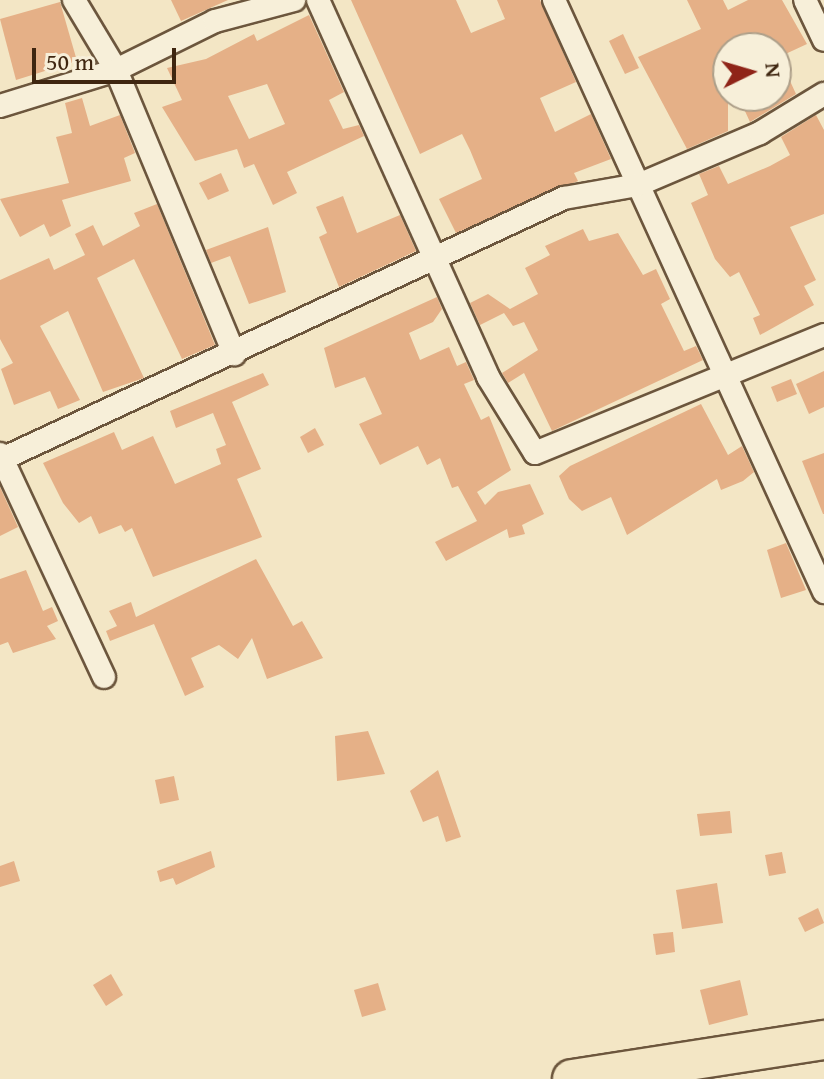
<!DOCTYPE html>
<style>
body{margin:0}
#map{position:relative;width:824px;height:1079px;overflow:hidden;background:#f3e6c5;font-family:"Gentium Book Plus",serif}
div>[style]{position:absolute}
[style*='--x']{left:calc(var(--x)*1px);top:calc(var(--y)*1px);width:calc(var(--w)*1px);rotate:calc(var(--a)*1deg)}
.building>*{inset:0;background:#e5b087}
.roads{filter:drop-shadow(2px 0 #6c563d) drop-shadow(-2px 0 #6c563d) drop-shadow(0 2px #6c563d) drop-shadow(0 -2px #6c563d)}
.minor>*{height:22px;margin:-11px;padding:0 11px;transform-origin:11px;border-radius:11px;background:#f7efd9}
.trunk>*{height:38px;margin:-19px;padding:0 19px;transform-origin:19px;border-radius:19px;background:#f3e6c5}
span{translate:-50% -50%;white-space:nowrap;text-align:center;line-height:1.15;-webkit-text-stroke:7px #f7efd9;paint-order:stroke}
.north{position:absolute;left:712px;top:32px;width:80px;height:80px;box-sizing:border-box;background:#f7efd9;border:2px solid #ad9f89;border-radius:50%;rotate:85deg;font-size:22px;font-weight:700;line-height:32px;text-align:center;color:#3f2610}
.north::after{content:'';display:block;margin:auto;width:28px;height:36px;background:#8f2418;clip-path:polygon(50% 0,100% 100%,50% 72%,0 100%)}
.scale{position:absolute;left:32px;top:48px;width:144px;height:36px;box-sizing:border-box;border:4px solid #3f2610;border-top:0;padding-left:10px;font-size:24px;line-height:28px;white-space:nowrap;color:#3f2610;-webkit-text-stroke:6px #f7efd9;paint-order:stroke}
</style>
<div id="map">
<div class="building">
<i style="clip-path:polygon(171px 0,228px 0,181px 21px)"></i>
<i style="clip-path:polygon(351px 0,456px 0,471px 33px,505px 19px,497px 0,540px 0,576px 82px,540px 98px,555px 132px,591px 114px,611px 159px,574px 173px,578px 181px,456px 233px,439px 199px,482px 179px,470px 150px,462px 134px,420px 154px)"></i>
<i style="clip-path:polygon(687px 0,723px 0,728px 10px,748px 0,782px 0,807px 44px,779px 57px,796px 94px,750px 122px,738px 96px,776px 96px,776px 48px,728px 48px,728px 131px,687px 149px,638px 57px,701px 29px)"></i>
<i style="clip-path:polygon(60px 2px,77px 61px,16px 80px,0 19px)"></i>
<i style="clip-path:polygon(evenodd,309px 15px,344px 92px,329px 100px,343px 129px,359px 125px,364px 136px,287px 172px,297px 193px,273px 205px,254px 164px,244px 168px,237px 149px,195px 161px,162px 107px,182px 100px,167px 68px,206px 59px,254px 34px,257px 41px,309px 15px,267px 84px,285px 124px,249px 139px,228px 96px,267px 84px)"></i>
<i style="clip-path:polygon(623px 34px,639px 68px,625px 74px,609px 41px)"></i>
<i style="clip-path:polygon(82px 98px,90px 126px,120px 115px,135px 153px,124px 158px,131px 181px,62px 200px,71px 226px,50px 237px,44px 224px,20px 237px,0 199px,69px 183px,56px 137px,72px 133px,65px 103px)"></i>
<i style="clip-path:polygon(816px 115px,824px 130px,824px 214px,790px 227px,816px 280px,804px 286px,814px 305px,760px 335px,753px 318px,760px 315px,739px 272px,730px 277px,715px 259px,691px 203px,708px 195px,699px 174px,719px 166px,728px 184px,770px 166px,790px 155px,781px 137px)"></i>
<i style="clip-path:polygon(221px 173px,229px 191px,208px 200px,199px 183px)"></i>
<i style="clip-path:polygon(343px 196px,357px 233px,400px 215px,416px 251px,339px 287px,319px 237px,327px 233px,316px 207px)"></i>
<i style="clip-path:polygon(157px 204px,215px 345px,182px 359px,134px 259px,97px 278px,144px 378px,103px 392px,68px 311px,40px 326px,80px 400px,58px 409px,50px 391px,14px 405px,1px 369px,13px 363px,0 339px,0 280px,49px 258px,54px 270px,85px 255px,75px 234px,93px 225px,103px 246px,140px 226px,134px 213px)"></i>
<i style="clip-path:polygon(268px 227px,286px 292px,249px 304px,230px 256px,211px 263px,206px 250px)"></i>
<i style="clip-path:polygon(583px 229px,589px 241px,618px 233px,643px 275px,656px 269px,670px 299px,661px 304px,684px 351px,696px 346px,703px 360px,552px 431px,524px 373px,508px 383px,502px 373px,538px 350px,524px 322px,513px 326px,504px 313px,480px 325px,470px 303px,488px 294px,510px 309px,538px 294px,525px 268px,550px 255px,545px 246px)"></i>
<i style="clip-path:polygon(437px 297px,442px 309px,433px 322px,409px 333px,420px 360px,449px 347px,457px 366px,466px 362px,474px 380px,464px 384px,481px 420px,489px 416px,511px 470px,477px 492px,485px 505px,498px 492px,530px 484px,544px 514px,522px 525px,525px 534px,509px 538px,507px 529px,446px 561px,435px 542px,477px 521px,458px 486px,452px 488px,440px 458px,427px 465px,418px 446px,380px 465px,359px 424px,382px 414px,365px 377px,335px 388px,324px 348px)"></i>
<i style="clip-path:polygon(824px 371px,824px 407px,809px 414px,796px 384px)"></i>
<i style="clip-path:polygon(263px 373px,269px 385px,232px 402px,261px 469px,237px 479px,262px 537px,153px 577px,132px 528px,125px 532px,121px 525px,99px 534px,91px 516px,79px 523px,63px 503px,43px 463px,114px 432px,122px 450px,153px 436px,175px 484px,221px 464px,216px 449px,226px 445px,213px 413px,176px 428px,170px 411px)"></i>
<i style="clip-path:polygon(791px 379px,797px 394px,777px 402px,771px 387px)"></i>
<i style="clip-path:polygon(701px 404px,728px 455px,742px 446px,754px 472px,743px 481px,721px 490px,717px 479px,627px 535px,611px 497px,582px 511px,569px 499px,559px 476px,570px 466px)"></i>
<i style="clip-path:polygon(315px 428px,324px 445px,308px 453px,300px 437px)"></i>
<i style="clip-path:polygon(824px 453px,824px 514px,823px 514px,802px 461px)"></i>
<i style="clip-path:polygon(0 487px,18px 527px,0 536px)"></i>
<i style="clip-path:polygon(786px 543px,806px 590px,781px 598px,767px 550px)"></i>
<i style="clip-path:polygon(256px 559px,293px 626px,302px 621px,323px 658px,267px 679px,252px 638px,238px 659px,219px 645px,191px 658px,204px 687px,185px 696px,154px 624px,110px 641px,106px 631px,117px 626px,109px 611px,131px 602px,136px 617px)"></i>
<i style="clip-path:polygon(26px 570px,43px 611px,52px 607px,58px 621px,47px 626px,56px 639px,13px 653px,8px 642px,0 645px,0 579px)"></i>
<i style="clip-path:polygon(368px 731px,385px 774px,337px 781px,335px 736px)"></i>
<i style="clip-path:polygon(438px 770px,461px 837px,446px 842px,438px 816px,423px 822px,410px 791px)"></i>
<i style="clip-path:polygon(174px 776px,179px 800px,160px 804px,155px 780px)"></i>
<i style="clip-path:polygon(730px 811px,732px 833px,700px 836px,697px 814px)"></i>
<i style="clip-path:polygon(211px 851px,215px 867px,176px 885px,173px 878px,160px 882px,157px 871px)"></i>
<i style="clip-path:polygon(782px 852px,786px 873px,769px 876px,765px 855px)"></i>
<i style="clip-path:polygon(14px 861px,20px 881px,0 887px,0 866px)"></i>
<i style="clip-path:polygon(717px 883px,723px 923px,682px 929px,676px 890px)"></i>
<i style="clip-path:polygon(818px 908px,824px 923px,805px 932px,798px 918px)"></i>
<i style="clip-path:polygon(673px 932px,675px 952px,656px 955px,653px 934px)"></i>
<i style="clip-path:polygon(111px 974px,123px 995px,106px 1006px,93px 985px)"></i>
<i style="clip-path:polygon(740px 980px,748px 1015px,709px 1025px,700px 990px)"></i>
<i style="clip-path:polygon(378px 983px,386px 1010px,362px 1017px,354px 990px)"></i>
</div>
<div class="roads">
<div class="minor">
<i style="--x:74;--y:0;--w:82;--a:59"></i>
<i style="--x:116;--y:70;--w:308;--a:67.4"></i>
<i style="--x:318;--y:0;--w:414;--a:65.7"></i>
<i style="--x:488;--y:377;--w:89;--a:58.3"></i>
<i style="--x:535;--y:453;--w:312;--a:-22.2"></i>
<i style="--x:554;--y:0;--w:651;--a:65.48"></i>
<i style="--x:805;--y:0;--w:44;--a:64.6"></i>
<i style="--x:0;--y:106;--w:121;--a:-17.2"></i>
<i style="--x:116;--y:70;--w:110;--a:-26.3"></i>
<i style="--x:215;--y:21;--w:82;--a:-14.9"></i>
<i style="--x:0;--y:454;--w:246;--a:65"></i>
<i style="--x:0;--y:460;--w:622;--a:-24.92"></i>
<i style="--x:564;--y:198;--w:75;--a:-10"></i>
<i style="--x:638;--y:185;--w:133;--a:-23.1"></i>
<i style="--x:760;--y:133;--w:75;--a:-31.4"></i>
</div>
<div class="trunk">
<i style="--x:572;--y:1079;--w:255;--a:-8.8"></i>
</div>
</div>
<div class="north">N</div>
<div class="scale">50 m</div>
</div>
